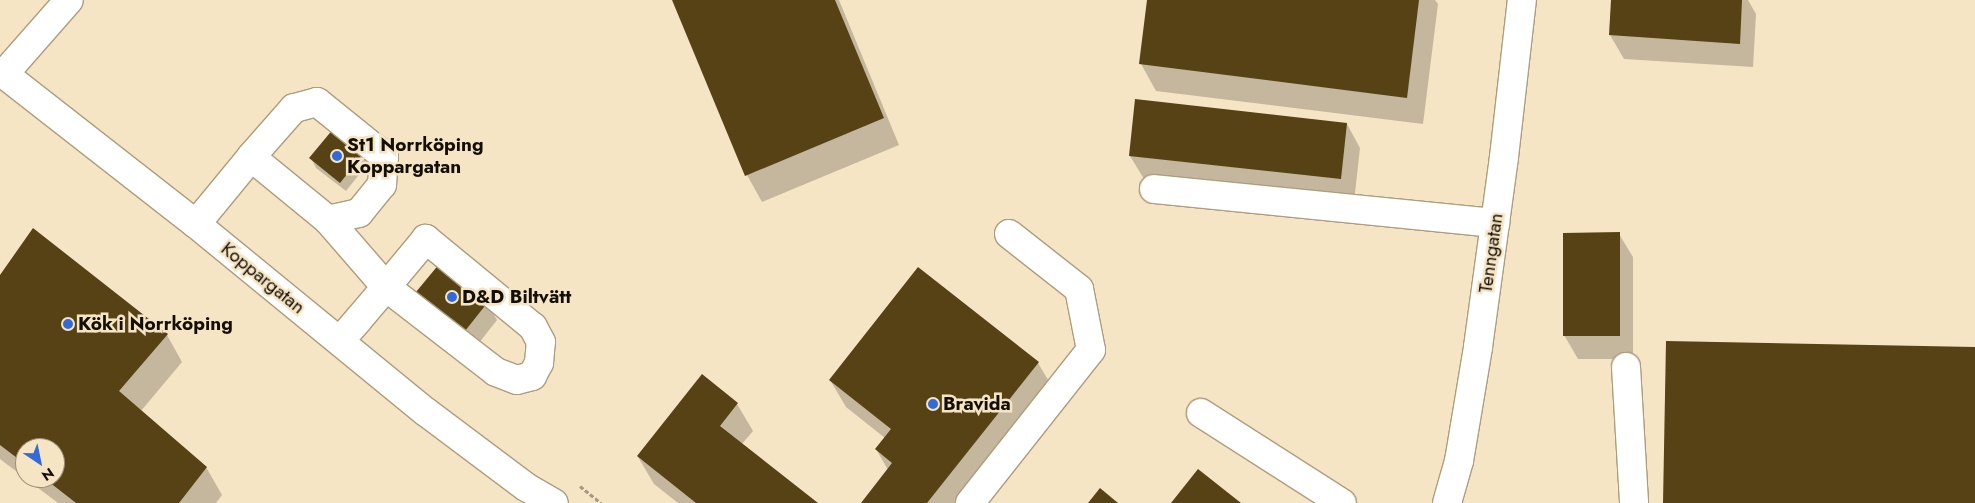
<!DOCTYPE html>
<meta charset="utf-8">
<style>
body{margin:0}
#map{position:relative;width:1975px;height:503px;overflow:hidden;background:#f6e5c5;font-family:Jost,sans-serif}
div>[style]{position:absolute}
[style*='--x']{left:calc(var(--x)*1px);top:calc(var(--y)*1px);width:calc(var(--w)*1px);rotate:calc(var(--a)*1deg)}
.shadow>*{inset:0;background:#0003}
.building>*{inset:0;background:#564214}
.path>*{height:3px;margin-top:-1.5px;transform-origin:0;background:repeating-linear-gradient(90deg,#a79a82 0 4px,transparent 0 6.5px)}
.roads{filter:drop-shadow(1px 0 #ad9d7f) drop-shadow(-1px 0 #ad9d7f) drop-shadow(0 1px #ad9d7f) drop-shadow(0 -1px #ad9d7f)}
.minor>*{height:28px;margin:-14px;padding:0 14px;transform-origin:14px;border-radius:14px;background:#fff}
.dots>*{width:14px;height:14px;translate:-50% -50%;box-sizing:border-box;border:2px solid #f6e5c5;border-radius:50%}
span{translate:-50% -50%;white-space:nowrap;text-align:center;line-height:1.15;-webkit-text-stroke:5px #f6e5c5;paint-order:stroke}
.poi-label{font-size:19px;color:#140f04;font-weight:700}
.left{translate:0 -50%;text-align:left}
.street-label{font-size:19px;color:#140f04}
.north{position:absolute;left:15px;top:438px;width:50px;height:50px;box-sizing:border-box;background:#f6e5c5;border:1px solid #9c8f78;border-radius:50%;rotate:146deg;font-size:14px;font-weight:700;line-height:20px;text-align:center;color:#140f04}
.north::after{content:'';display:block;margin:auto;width:18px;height:22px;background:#336ad8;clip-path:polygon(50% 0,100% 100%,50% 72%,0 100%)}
</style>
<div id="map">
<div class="shadow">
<i style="clip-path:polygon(674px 0,839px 0,899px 145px,762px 202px,747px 175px)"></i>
<i style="clip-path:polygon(1149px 0,1435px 0,1438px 4px,1423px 124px,1156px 91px,1141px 64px)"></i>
<i style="clip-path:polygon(1613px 0,1748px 0,1756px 14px,1753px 67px,1624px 59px,1610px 35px)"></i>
<i style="clip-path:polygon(1347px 124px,1360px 148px,1354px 202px,1144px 179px,1130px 156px)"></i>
<i style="clip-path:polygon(364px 153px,369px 162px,346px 191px,316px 168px,311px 158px)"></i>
<i style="clip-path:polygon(1619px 234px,1633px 257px,1633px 359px,1578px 359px,1564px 335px)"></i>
<i style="clip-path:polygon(0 277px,167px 335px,182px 362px,141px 411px,206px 467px,222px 495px,216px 503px,58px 503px,25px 478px,55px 478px,55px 448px,25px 448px,25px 478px,0 459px)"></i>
<i style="clip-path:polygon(418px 292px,487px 303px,497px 320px,475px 348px,428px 309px)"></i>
<i style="clip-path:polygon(1038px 363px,1054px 390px,964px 503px,862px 503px,888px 470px,876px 449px,885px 438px,846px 407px,830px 380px)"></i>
<i style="clip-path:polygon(737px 404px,753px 431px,742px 444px,816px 503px,678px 503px,654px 484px,638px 457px)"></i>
</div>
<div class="building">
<i style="clip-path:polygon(672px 0,835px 0,884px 118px,745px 176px)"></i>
<i style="clip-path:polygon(1147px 0,1419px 0,1407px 98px,1139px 64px)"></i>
<i style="clip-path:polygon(1611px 0,1742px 0,1740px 44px,1609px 35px)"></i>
<i style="clip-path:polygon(1135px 99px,1347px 123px,1341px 179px,1129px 156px)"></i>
<i style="clip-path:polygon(334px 128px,364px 153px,340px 183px,309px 158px)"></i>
<i style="clip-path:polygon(33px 228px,168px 334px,119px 391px,207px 467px,179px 503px,76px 503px,44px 478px,55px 478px,55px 448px,25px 448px,25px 464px,0 445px,0 275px)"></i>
<i style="clip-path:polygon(1620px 232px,1620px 336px,1563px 336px,1563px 233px)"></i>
<i style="clip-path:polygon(440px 263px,488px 302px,465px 331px,416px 292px)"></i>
<i style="clip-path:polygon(918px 267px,1039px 362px,927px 503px,861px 503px,892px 463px,875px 449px,891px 429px,829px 380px)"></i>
<i style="clip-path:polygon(1666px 341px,1975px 347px,1975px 503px,1663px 503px)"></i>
<i style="clip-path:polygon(702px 374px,738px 403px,720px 426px,818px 503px,696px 503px,637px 456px)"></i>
<i style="clip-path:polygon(1198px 469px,1241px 503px,1171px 503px)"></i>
<i style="clip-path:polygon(1100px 488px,1118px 503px,1088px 503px)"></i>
</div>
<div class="path">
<i style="--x:580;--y:486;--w:27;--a:39"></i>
</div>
<div class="roads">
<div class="minor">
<i style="--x:0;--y:71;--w:249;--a:38"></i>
<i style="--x:196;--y:224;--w:297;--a:39.3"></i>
<i style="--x:426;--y:412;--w:125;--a:36.9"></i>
<i style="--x:526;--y:487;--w:32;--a:30"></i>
<i style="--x:4;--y:74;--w:98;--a:-48.7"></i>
<i style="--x:1154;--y:189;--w:343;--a:5.7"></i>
<i style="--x:328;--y:220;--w:89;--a:49.1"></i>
<i style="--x:386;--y:287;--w:139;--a:37.7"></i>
<i style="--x:496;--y:372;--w:22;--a:21"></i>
<i style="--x:517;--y:380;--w:16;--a:-15"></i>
<i style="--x:532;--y:376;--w:15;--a:-62"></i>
<i style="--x:539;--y:363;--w:21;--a:-85"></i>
<i style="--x:541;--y:342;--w:17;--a:-118"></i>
<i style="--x:533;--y:327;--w:139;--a:-140.6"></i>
<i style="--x:426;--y:239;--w:62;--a:129.8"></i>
<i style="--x:386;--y:287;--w:43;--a:130.3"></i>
<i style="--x:358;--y:320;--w:28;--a:131"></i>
<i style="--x:196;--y:224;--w:87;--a:-50.6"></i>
<i style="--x:251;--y:157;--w:99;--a:39.3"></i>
<i style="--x:328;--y:220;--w:32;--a:-13"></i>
<i style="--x:359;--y:213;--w:36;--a:-51"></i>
<i style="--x:382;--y:185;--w:29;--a:-86"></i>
<i style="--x:384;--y:156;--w:86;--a:-141.1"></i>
<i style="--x:317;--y:102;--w:24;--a:165"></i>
<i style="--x:294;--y:108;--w:65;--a:131.3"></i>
<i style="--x:1626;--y:367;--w:136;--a:86.6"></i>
<i style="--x:1201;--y:413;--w:167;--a:32.6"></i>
<i style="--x:970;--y:503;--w:195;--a:-51.7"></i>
<i style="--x:1091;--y:350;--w:62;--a:-101.1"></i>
<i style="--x:1079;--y:289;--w:89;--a:-141.8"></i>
<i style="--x:1447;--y:503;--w:44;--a:-74.1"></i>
<i style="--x:1459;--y:461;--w:116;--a:-80.5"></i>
<i style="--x:1478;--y:347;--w:192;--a:-82.2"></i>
<i style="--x:1504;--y:157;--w:158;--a:-83.5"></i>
</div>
</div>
<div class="dots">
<i style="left:337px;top:156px;background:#336ad8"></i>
<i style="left:452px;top:297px;background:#336ad8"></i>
<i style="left:68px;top:324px;background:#336ad8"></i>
<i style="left:933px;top:404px;background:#336ad8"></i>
</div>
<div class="poi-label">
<span class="left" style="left:347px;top:156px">St1 Norrköping<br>Koppargatan</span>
<span class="left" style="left:462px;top:297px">D&amp;D Biltvätt</span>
<span class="left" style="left:78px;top:324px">Kök i Norrköping</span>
<span class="left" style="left:943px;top:404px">Bravida</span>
</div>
<div class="street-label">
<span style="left:1491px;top:253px;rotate:-82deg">Tenngatan</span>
<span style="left:263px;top:278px;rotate:39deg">Koppargatan</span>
</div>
<div class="north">N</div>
</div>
